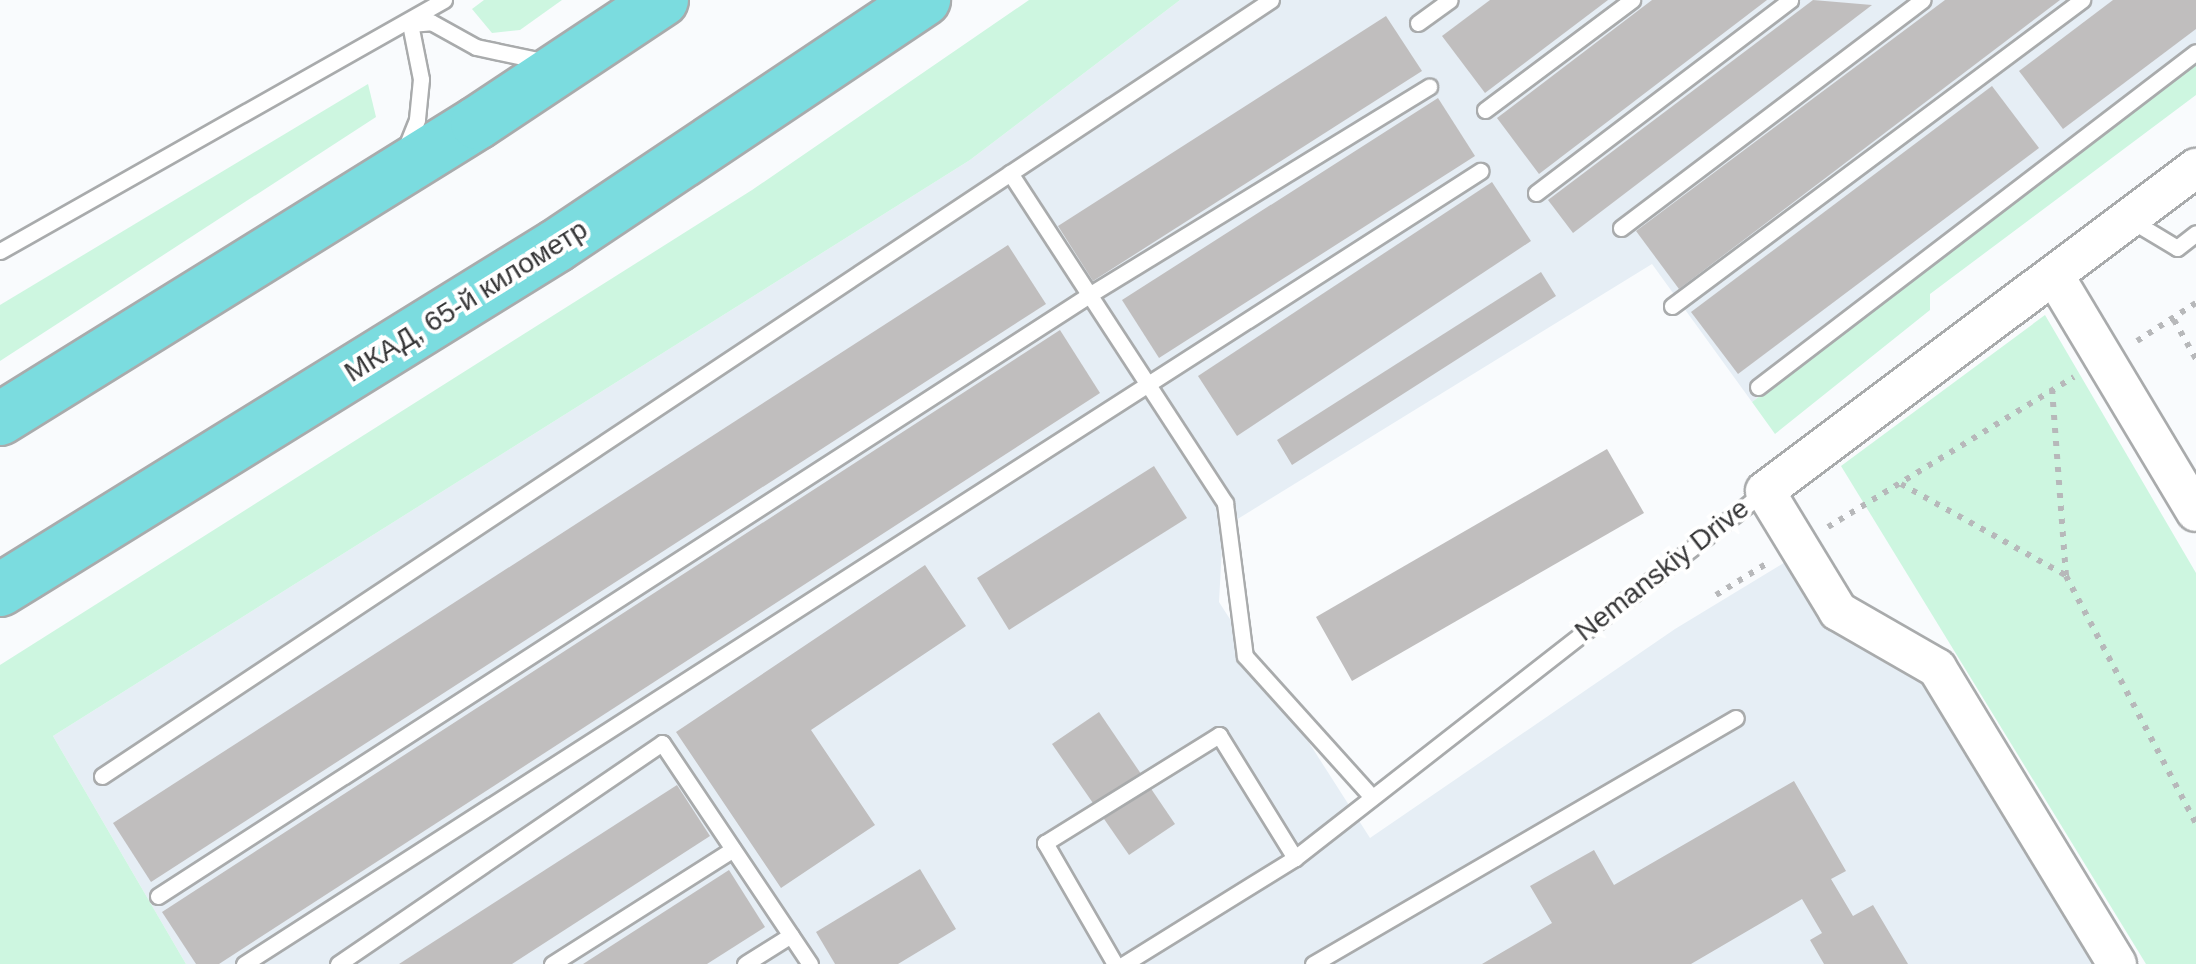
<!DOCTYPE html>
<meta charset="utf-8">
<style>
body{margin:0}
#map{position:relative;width:2196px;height:964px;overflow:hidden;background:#f9fbfd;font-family:Helvetica,sans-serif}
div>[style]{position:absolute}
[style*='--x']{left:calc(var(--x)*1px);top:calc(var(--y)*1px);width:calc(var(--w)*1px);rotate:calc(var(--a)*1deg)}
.built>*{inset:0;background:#e6eef5}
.green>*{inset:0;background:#cdf6e0}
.building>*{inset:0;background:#c0bebe}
.path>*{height:6px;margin-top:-3px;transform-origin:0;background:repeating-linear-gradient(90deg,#b7b8ba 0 5px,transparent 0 13px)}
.roads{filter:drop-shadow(2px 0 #a9abac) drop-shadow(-2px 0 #a9abac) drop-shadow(0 2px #a9abac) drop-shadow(0 -2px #a9abac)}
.service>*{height:15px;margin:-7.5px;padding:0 7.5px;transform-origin:7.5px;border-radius:7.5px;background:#fff}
.tertiary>*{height:38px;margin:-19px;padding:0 19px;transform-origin:19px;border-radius:19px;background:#fff}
.trunk>*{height:52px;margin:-26px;padding:0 26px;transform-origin:26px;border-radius:26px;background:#7bdcdf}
span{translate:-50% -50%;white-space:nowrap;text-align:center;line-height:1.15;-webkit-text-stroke:8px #fff;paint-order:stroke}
.street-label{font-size:28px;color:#373738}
</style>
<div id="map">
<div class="built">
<i style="clip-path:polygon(1180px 0,2196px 0,2196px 63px,1752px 402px,1652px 264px,1223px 528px,1219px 602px,1370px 838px,1675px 629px,1792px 558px,1929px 676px,2100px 964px,186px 964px,53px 736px,970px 160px)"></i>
</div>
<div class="green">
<i style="clip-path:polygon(484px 0,562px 0,520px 30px,492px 33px,472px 9px)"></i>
<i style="clip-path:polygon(1029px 0,1180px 0,970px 160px,53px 736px,186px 964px,0 964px,0 665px,752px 190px)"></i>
<i style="clip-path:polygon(2196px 63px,2196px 95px,1930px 294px,1930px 310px,1775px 434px,1752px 402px)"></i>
<i style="clip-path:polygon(368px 84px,376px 117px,0 361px,0 305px)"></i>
<i style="clip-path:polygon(2045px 315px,2196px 573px,2196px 964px,2146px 964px,1841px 466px)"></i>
</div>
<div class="building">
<i style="clip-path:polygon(1490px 0,1608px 0,1485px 93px,1442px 36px)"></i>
<i style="clip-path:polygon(1652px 0,1767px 0,1539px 174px,1497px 118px)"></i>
<i style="clip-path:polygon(1813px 0,1872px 5px,1573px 233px,1548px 200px)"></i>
<i style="clip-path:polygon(1945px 0,2060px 0,1679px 289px,1636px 231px)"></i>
<i style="clip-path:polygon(2113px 0,2196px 0,2196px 29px,2063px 129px,2019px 71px)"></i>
<i style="clip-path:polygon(1386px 16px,1422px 71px,1093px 281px,1058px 226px)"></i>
<i style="clip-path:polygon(1992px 86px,2039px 148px,1738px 374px,1691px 312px)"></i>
<i style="clip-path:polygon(1438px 98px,1475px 156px,1159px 358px,1122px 300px)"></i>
<i style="clip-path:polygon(1492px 182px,1531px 241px,1237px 436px,1198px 376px)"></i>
<i style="clip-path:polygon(1008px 245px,1046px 304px,151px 882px,113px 823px)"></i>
<i style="clip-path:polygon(1541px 272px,1556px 296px,1292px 465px,1277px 440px)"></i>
<i style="clip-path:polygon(1060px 330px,1100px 393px,219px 964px,196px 964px,162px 912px)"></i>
<i style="clip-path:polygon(1607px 449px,1644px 513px,1352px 681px,1316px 617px)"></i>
<i style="clip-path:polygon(1154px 466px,1187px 518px,1009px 630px,977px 578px)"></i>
<i style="clip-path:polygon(925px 565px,966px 626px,811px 730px,875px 825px,781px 888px,676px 732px)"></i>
<i style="clip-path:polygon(1099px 712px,1175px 824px,1129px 855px,1052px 744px)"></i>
<i style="clip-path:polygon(1794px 781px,1846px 871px,1831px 879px,1853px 916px,1873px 905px,1908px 964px,1824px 964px,1810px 940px,1822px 933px,1802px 899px,1691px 964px,1482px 964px,1552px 923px,1530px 886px,1594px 850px,1614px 885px)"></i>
<i style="clip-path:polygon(677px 785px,710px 836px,512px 964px,399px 964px)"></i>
<i style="clip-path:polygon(920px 869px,956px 929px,898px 964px,835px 964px,816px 932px)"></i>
<i style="clip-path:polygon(729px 870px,765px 927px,707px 964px,583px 964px)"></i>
</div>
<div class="path">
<i style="--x:2174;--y:320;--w:45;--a:60.6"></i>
<i style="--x:2137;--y:341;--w:70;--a:-32.8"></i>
<i style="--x:2052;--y:389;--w:188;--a:85.7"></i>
<i style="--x:2066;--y:576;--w:280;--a:62.3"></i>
<i style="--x:1901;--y:484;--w:188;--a:29"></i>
<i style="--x:1828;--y:527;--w:288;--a:-31.4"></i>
<i style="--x:1716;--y:595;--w:59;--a:-31.8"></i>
</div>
<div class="roads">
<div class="service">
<i style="--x:1418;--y:23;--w:39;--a:-36"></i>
<i style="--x:1485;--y:110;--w:184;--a:-36.8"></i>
<i style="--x:404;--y:152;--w:35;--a:-68"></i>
<i style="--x:417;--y:119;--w:40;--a:-84.3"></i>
<i style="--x:421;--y:79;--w:56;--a:-101.3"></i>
<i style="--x:410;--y:24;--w:21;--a:-5"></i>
<i style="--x:431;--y:22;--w:51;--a:29.1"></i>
<i style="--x:476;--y:47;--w:67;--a:12"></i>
<i style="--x:1010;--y:173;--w:394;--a:56.9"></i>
<i style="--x:1225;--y:503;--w:154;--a:82.6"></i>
<i style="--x:1245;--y:656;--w:190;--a:48"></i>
<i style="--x:1536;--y:193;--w:319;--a:-37.2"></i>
<i style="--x:2129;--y:219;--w:56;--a:31.1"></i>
<i style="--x:2177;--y:248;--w:24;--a:-38"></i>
<i style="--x:1621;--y:228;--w:378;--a:-37.1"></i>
<i style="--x:0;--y:251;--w:510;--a:-29.48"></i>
<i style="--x:1672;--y:306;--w:512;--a:-36.74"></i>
<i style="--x:1758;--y:387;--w:551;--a:-37.41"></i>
<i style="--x:102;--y:776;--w:1403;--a:-33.58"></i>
<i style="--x:158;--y:896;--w:1108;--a:-32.84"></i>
<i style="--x:1089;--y:295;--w:399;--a:-31.5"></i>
<i style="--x:244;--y:964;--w:1469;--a:-32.68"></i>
<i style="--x:338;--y:964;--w:392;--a:-34.3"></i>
<i style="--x:662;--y:743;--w:266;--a:56.2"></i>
<i style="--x:552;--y:964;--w:214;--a:-32.4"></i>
<i style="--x:745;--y:964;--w:54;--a:-32.2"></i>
<i style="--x:1115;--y:964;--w:140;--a:-120"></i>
<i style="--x:1045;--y:843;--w:205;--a:-31.8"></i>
<i style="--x:1219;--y:735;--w:145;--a:58.3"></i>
<i style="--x:1124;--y:964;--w:201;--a:-31.8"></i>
<i style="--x:1295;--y:858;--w:596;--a:-37.98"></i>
<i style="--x:1313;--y:964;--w:489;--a:-30.2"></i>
</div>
<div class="tertiary">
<i style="--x:2054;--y:275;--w:276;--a:59.1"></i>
<i style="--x:2117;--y:964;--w:346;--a:-121.3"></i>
<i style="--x:1937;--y:668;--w:114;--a:-150.1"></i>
<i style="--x:1838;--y:611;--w:140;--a:-121.3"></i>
<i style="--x:1765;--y:491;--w:539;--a:-36.85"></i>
</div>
<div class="trunk">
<i style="--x:0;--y:419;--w:561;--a:-31.82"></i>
<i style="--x:477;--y:123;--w:222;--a:-33.6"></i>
<i style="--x:0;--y:590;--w:654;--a:-31.75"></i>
<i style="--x:556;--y:246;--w:443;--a:-33.8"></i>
</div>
</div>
<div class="street-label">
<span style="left:466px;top:301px;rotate:-32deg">МКАД, 65-й километр</span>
<span style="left:1662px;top:570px;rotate:-38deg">Nemanskiy Drive</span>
</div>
</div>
